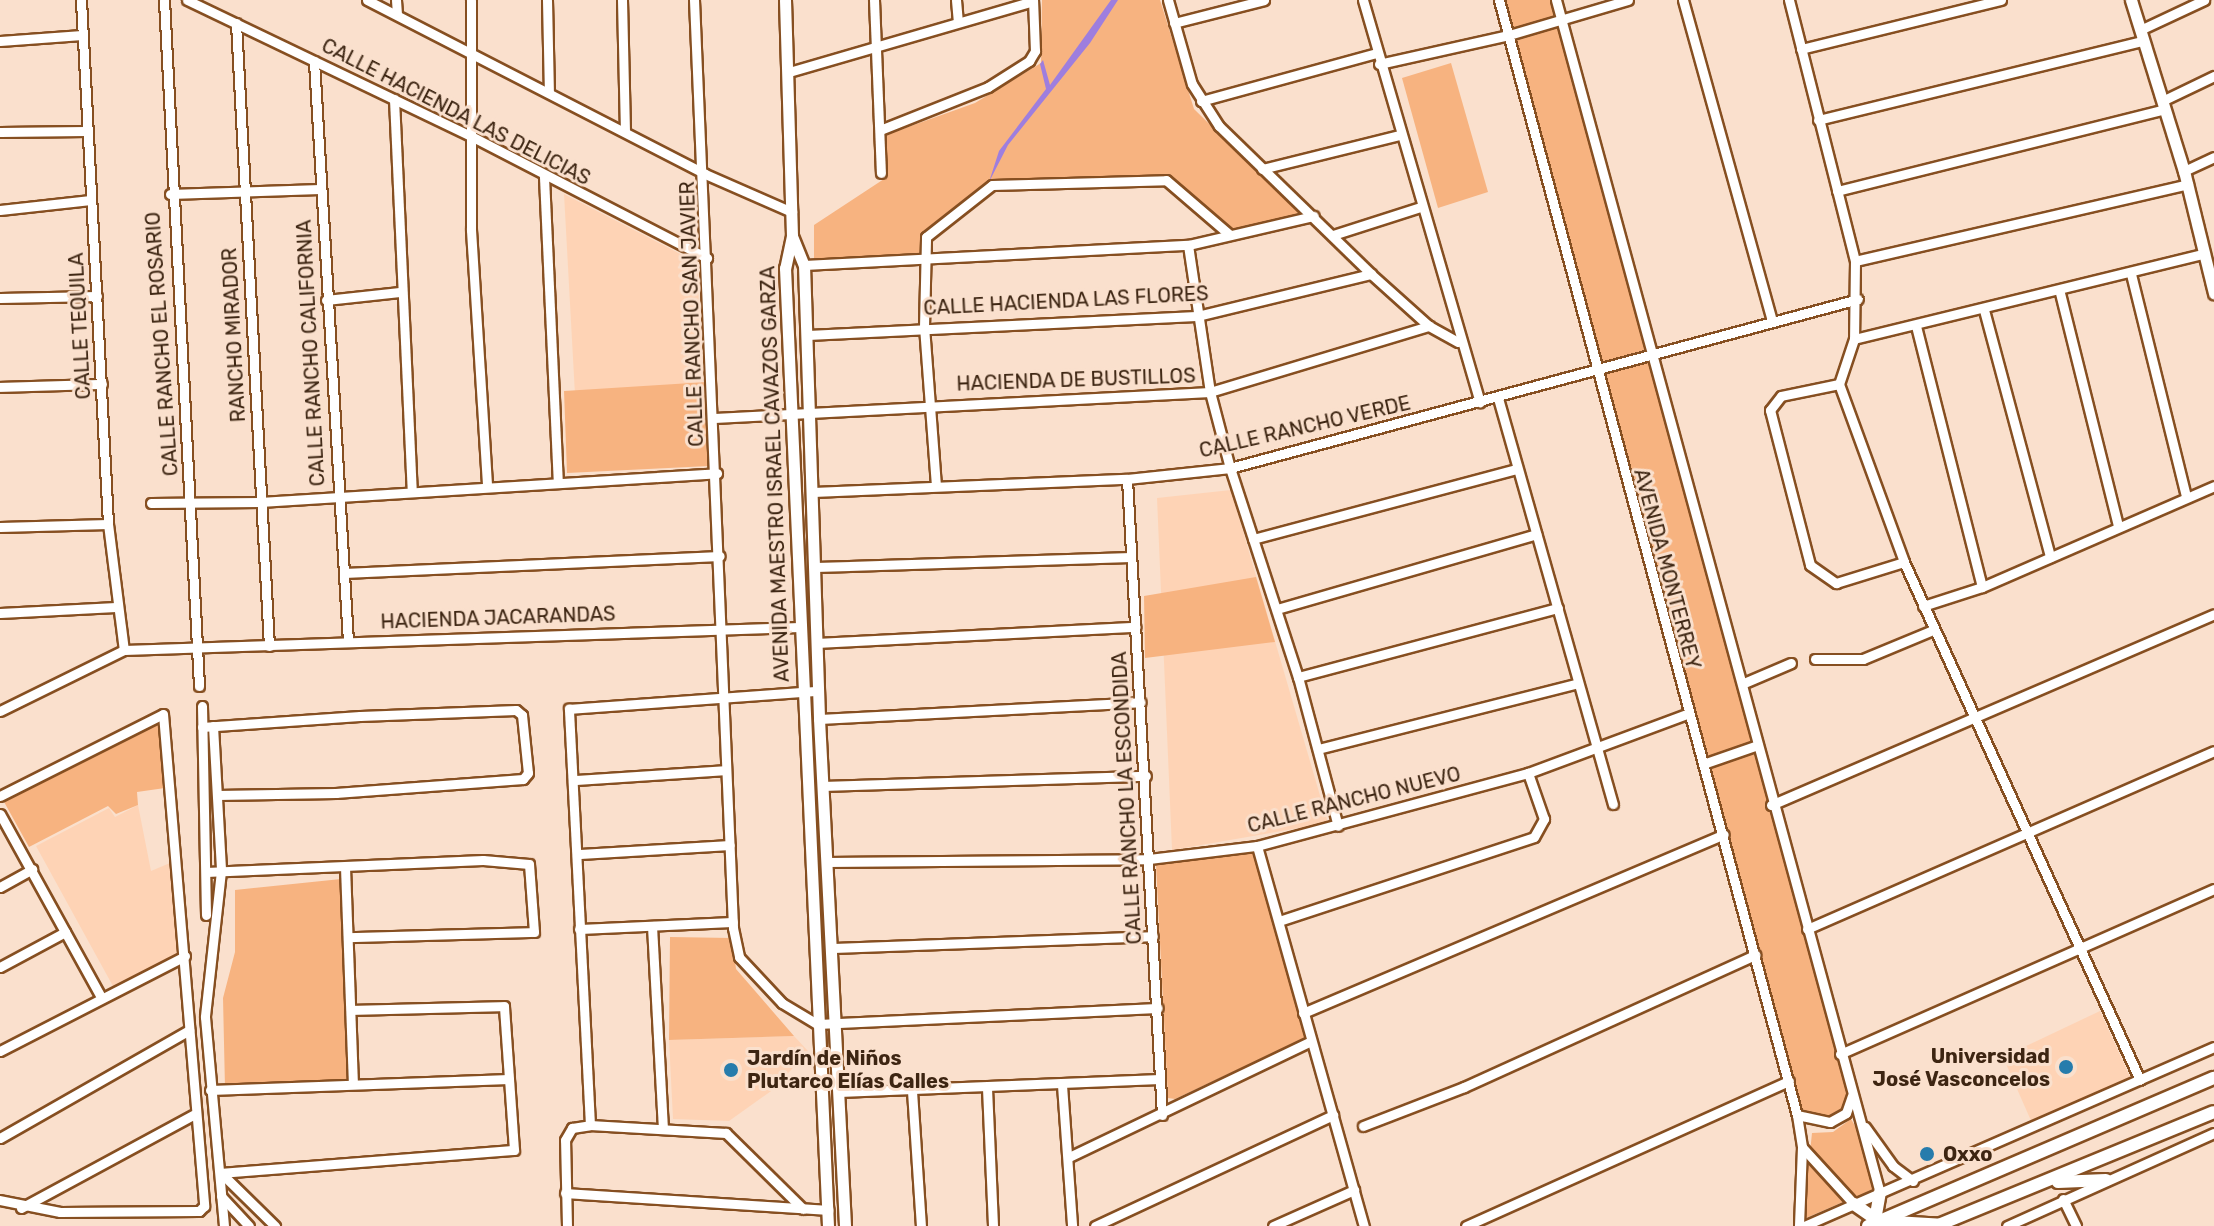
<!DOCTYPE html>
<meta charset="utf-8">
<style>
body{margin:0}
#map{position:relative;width:2214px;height:1226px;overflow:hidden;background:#fae0cd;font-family:Rubik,sans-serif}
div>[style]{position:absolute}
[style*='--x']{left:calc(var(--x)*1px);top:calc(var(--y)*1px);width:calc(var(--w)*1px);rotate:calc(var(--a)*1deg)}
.built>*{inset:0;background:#fed3b5}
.green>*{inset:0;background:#f7b380}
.water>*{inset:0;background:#9e7ede}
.roads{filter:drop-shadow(2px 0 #864f21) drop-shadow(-2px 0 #864f21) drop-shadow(0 2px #864f21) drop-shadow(0 -2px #864f21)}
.minor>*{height:9px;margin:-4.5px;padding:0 4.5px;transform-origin:4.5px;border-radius:4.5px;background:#fff}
.tertiary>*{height:11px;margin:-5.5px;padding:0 5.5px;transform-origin:5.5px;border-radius:5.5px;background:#fff}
.secondary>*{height:12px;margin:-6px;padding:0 6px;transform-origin:6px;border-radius:6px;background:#fff}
.dots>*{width:22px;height:22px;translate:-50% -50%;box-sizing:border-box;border:4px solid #fae0cd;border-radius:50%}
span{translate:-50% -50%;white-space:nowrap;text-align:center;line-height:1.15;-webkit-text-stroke:6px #fae0cd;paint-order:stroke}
.street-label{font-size:20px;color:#3d2512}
.poi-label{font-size:20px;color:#3d2512;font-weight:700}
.right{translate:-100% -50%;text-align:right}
.left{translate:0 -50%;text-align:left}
</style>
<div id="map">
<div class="built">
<i style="clip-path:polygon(564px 194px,698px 263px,700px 388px,575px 395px)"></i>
<i style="clip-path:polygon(1231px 490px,1328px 823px,1172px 850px,1157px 498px)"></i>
<i style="clip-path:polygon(138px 805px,151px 871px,170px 863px,177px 955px,114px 988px,36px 846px,109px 808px,115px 817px)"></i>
<i style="clip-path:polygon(2100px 1011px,2130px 1077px,2032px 1123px,2003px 1057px)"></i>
<i style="clip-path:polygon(794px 1036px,808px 1051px,774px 1089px,729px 1121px,673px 1119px,669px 1040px)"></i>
</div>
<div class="green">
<i style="clip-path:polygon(1042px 0,1160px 0,1194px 109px,1300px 213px,1232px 231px,1167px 175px,993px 180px,926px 236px,924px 257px,814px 261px,814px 225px,884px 179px,883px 136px,975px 103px,1041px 63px)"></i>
<i style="clip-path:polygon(1498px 0,1556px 0,1852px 1096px,1848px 1109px,1830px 1122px,1797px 1115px)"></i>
<i style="clip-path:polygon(1451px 63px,1488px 192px,1438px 208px,1402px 78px)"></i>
<i style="clip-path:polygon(707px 382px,709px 466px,567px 473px,564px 391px)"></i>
<i style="clip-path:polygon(1256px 577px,1275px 642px,1145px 658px,1144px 596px)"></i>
<i style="clip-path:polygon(160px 719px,165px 788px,137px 792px,138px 805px,116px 814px,108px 806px,29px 847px,3px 800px)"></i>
<i style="clip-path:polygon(1254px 853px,1305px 1038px,1175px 1099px,1168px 1098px,1156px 865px)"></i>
<i style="clip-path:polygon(341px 879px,349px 1079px,225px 1088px,223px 998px,235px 952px,235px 890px)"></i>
<i style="clip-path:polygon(670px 937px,732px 938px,736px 969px,794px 1036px,669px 1040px)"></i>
<i style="clip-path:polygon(1851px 1119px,1861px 1136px,1877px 1192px,1854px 1201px,1810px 1152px,1812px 1133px,1833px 1132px)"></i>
<i style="clip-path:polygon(1808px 1164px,1843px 1202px,1806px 1218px)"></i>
</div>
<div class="water">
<i style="clip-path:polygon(1111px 0,1118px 0,1090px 43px,1008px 145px,989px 182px,999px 151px,1046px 89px,1040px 64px,1043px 60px,1050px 85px)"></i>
</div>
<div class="roads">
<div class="minor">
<i style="--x:81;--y:0;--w:525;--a:87.05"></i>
<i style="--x:108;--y:524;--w:127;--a:82.8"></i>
<i style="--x:164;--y:0;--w:687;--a:87.08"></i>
<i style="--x:187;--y:0;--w:313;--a:25.6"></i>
<i style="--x:469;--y:135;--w:268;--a:27.3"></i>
<i style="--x:367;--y:0;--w:380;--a:27.2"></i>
<i style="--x:705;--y:174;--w:95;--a:23.6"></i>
<i style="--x:396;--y:0;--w:14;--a:86"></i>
<i style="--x:471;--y:0;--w:230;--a:90"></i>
<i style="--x:471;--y:230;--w:256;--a:86.4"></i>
<i style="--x:547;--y:0;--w:92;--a:88.8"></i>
<i style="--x:622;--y:0;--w:131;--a:88.7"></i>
<i style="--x:694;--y:0;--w:929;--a:87.59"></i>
<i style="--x:733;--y:928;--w:30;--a:78"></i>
<i style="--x:739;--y:957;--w:63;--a:46.9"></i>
<i style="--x:782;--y:1003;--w:41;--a:31"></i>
<i style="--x:817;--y:1024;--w:341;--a:-2.7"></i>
<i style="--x:874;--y:0;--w:173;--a:87.7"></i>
<i style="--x:956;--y:0;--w:21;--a:85"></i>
<i style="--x:1168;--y:0;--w:87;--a:74.1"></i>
<i style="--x:1192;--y:84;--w:50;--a:57.3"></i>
<i style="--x:1219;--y:126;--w:212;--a:44.2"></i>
<i style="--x:1371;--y:274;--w:78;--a:41.9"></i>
<i style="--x:1429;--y:326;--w:33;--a:29"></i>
<i style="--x:1363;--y:0;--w:419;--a:73.8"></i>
<i style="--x:1499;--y:0;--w:1154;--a:75.04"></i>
<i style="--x:1797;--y:1115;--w:32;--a:81"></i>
<i style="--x:1802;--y:1147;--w:79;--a:92.2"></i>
<i style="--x:1556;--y:0;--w:1236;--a:74.81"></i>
<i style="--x:1683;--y:0;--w:333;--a:74.5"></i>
<i style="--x:1789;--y:0;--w:269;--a:75.8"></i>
<i style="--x:1855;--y:261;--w:78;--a:90.7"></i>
<i style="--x:1854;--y:339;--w:47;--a:108.4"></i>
<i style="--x:236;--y:23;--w:624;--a:86.97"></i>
<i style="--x:1174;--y:23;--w:93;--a:-14.3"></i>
<i style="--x:2140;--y:30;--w:71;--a:-25.1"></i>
<i style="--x:0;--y:41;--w:82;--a:-4.2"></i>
<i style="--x:1801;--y:49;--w:206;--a:-13.8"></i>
<i style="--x:314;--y:61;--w:582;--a:86.65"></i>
<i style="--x:1379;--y:64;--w:133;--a:-12.6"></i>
<i style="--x:1509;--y:35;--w:124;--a:-16.4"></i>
<i style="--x:789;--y:72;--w:254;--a:-16.2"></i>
<i style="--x:394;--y:99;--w:389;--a:87.4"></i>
<i style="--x:1201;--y:101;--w:181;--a:-15.3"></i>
<i style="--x:2162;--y:101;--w:58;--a:-25.7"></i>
<i style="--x:1818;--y:120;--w:334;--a:-13.7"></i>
<i style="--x:880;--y:130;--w:116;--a:-21.7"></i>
<i style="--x:988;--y:87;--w:49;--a:-32.4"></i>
<i style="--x:1029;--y:61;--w:12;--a:-59"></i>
<i style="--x:1035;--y:51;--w:51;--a:-92.2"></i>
<i style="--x:0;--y:132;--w:86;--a:-0.7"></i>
<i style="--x:1262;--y:169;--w:141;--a:-13.9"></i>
<i style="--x:2184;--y:171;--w:33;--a:-25"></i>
<i style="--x:544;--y:177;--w:306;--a:87.4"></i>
<i style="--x:1837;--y:191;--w:338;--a:-14"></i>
<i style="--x:170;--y:194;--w:150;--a:-1.9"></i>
<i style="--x:0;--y:210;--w:91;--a:-6.3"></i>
<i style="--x:1333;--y:235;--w:91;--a:-17.8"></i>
<i style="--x:1188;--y:245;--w:149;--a:81.5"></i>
<i style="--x:1210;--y:392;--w:79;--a:75.3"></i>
<i style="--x:1230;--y:468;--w:220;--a:72"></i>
<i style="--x:1298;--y:677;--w:154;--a:75"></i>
<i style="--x:1855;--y:261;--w:342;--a:-13"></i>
<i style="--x:804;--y:265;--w:385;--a:-3"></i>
<i style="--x:1188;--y:245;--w:129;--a:-13"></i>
<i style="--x:2131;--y:274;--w:230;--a:76.1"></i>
<i style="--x:2060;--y:293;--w:240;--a:76"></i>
<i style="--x:0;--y:298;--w:97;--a:-1.2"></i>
<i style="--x:326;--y:300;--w:74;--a:-6.2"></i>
<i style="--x:1984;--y:310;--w:256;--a:75"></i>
<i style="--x:1916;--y:326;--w:269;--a:75.8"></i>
<i style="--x:807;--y:335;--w:390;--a:-2.8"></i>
<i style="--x:1197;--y:316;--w:179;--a:-13.6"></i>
<i style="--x:1854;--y:339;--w:360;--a:-13.7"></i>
<i style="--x:1839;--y:384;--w:189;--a:69.9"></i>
<i style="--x:1904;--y:562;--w:569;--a:65.51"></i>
<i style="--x:1839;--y:384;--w:59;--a:168.3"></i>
<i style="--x:1781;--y:396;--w:18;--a:128"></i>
<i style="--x:1770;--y:410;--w:160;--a:75.5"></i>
<i style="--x:1810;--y:565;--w:32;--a:35"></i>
<i style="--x:1836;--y:583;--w:71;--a:-17.2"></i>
<i style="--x:0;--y:387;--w:102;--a:-1.7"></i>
<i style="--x:1498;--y:398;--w:422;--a:74.2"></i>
<i style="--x:714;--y:418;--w:497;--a:-3"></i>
<i style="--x:1210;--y:392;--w:229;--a:-16.8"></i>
<i style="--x:1127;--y:479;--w:637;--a:86.85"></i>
<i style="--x:936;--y:486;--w:159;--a:-94.3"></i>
<i style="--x:924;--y:327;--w:90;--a:-88.7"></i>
<i style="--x:926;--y:237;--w:84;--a:-38.2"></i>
<i style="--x:992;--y:185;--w:174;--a:-1.6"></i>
<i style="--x:1166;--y:180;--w:84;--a:40.7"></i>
<i style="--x:813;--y:492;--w:314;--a:-2.4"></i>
<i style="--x:1127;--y:479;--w:104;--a:-6.1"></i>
<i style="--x:1230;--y:468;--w:650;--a:-15.06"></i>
<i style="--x:151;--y:503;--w:109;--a:-0.5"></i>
<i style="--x:260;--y:502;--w:458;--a:-3.6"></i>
<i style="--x:0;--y:527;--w:108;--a:-1.6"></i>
<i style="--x:1253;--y:539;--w:273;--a:-14.9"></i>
<i style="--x:815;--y:567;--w:316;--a:-1.8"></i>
<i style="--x:344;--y:573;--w:376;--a:-2.6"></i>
<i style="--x:1923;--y:606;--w:62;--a:-17.9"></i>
<i style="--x:1982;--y:587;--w:253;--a:-23.5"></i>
<i style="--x:1277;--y:609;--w:270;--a:-16.1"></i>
<i style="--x:0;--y:613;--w:116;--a:-3"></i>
<i style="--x:816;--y:643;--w:320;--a:-2.9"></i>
<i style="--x:1815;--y:659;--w:48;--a:0"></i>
<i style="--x:1863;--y:659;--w:76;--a:-22.5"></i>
<i style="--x:1298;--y:677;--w:269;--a:-14.9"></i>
<i style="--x:1744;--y:683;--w:51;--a:-23.1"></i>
<i style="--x:202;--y:706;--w:209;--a:88.9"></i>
<i style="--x:0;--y:711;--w:138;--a:-26.2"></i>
<i style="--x:124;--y:650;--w:676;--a:-1.95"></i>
<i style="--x:819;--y:719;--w:322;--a:-3"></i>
<i style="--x:213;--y:726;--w:145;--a:86.8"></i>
<i style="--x:221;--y:871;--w:147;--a:96.3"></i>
<i style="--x:205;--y:1017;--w:210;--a:84.8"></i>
<i style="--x:202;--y:727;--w:158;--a:-4"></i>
<i style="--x:360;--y:716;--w:156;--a:-2.2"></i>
<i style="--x:516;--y:710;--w:8;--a:40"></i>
<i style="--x:522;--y:715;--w:58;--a:84.1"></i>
<i style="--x:528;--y:773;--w:8;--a:130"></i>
<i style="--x:523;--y:779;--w:188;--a:175.7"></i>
<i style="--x:336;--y:793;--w:119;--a:179"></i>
<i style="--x:1318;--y:749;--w:268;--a:-14.2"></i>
<i style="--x:1703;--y:764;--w:58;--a:-19.1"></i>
<i style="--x:576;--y:780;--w:150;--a:-3.8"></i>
<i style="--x:822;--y:786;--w:324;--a:-1.8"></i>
<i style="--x:0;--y:796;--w:182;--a:-26.7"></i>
<i style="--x:163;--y:714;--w:494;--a:85.2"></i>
<i style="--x:204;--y:1206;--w:7;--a:135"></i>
<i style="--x:199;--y:1211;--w:139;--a:179.6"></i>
<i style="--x:60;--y:1212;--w:61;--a:-168.7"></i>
<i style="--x:1771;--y:805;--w:482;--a:-23.3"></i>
<i style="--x:0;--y:814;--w:207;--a:61.1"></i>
<i style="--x:1257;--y:846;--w:395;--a:74.3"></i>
<i style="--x:580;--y:854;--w:150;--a:-3.4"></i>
<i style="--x:826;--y:862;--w:323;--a:-0.5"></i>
<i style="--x:1149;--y:859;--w:109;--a:-6.9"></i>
<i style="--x:1257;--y:846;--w:281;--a:-15.1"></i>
<i style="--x:1528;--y:773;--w:170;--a:-20.4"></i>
<i style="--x:345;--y:867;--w:216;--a:87.9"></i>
<i style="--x:206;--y:872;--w:277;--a:-2.5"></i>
<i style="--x:483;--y:860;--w:46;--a:5"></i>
<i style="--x:529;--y:864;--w:68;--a:85.8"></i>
<i style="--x:534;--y:932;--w:183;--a:178.4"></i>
<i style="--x:0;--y:887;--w:37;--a:-29"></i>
<i style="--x:1279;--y:921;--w:268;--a:-18.2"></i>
<i style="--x:1534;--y:837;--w:21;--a:-61"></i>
<i style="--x:1544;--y:819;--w:49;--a:-109.2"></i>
<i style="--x:652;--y:926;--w:201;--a:86.9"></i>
<i style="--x:579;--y:929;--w:154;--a:-2.6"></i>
<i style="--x:1807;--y:929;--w:444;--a:-23.6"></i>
<i style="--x:831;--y:948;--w:322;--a:-2.1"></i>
<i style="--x:0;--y:967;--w:74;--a:-28.3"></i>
<i style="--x:1303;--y:1013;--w:457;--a:-23"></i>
<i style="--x:0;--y:1051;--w:208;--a:-27.2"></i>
<i style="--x:1840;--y:1054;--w:409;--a:-23.8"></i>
<i style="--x:1062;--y:1085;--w:141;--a:85.9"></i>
<i style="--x:987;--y:1088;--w:138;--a:87.5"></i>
<i style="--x:210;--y:1090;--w:299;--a:-2.1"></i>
<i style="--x:912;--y:1091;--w:135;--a:86.2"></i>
<i style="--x:839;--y:1092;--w:321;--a:-2.3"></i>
<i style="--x:1797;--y:1115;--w:34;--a:12"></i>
<i style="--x:1830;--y:1122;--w:18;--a:-29"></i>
<i style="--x:1846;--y:1113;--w:18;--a:-71"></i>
<i style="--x:590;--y:1125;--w:417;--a:-92.9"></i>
<i style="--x:569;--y:709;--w:249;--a:-4.2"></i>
<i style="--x:1363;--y:1126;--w:108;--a:-21.1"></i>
<i style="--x:1464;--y:1087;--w:320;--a:-24.4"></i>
<i style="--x:1865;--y:1127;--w:48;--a:54.3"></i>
<i style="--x:1893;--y:1166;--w:25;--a:37"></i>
<i style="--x:0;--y:1138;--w:218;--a:-29.7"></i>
<i style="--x:1802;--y:1147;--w:77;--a:47.6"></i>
<i style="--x:1069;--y:1157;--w:268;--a:-25.6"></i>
<i style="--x:221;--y:1173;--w:294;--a:-4.5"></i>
<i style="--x:514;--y:1150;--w:144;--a:-94"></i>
<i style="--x:504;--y:1006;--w:151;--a:178.5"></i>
<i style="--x:221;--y:1173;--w:76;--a:44.5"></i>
<i style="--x:565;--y:1193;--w:264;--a:3.7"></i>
<i style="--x:221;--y:1196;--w:41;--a:47"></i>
<i style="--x:2063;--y:1199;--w:30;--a:64"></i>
<i style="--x:21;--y:1208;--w:196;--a:-28.4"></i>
<i style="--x:567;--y:1226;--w:86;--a:-91.3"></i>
<i style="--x:565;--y:1140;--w:14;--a:-60"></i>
<i style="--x:572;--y:1128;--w:18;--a:-9"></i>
<i style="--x:590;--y:1125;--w:136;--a:3.4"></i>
<i style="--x:726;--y:1133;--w:108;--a:44.6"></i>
<i style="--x:1095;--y:1226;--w:263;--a:-25"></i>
<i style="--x:1273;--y:1226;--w:89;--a:-24"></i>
<i style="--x:1466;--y:1226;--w:354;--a:-24.2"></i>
<i style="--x:1804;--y:1226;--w:447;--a:-23.6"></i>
<i style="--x:2007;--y:1226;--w:227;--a:-24.2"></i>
</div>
<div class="tertiary">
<i style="--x:785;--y:0;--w:236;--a:88.3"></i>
<i style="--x:792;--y:236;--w:33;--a:102"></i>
<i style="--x:785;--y:268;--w:959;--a:87.43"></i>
<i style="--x:2131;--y:0;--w:179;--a:72.8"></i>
<i style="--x:2184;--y:171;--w:126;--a:76.2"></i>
<i style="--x:792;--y:236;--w:31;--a:68"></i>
<i style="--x:804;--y:265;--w:454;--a:88.1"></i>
<i style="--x:819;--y:719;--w:508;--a:87.06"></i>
</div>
<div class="secondary">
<i style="--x:2058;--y:1182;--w:48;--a:-2.4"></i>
<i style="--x:1854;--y:1204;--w:29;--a:35"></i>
<i style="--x:1878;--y:1221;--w:67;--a:3.4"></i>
<i style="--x:1868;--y:1226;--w:376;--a:-23.2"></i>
<i style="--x:1874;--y:1226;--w:34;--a:-80"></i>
<i style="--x:1936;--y:1226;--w:300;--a:-22.3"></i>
</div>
</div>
<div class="dots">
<i style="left:2066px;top:1067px;background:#267cac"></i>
<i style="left:731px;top:1070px;background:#267cac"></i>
<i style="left:1927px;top:1154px;background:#267cac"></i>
</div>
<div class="street-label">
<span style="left:456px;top:112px;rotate:27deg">CALLE HACIENDA LAS DELICIAS</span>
<span style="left:1066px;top:301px;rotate:-3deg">CALLE HACIENDA LAS FLORES</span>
<span style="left:692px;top:314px;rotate:-92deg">CALLE RANCHO SAN JAVIER</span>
<span style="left:80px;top:326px;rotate:-93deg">CALLE TEQUILA</span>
<span style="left:234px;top:335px;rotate:-93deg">RANCHO MIRADOR</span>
<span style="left:162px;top:344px;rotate:-94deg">CALLE RANCHO EL ROSARIO</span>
<span style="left:311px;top:353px;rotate:-93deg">CALLE RANCHO CALIFORNIA</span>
<span style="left:1076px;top:380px;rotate:-2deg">HACIENDA DE BUSTILLOS</span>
<span style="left:1305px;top:427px;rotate:-13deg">CALLE RANCHO VERDE</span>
<span style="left:775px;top:474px;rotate:-92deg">AVENIDA MAESTRO ISRAEL CAVAZOS GARZA</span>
<span style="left:1667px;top:569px;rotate:75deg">AVENIDA MONTERREY</span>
<span style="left:498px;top:618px;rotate:-2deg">HACIENDA JACARANDAS</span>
<span style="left:1127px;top:798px;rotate:-93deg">CALLE RANCHO LA ESCONDIDA</span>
<span style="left:1354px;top:800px;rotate:-14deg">CALLE RANCHO NUEVO</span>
</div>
<div class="poi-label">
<span class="right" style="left:2050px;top:1068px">Universidad<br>José Vasconcelos</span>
<span class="left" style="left:747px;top:1070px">Jardín de Niños<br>Plutarco Elías Calles</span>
<span class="left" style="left:1943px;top:1154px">Oxxo</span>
</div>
</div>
